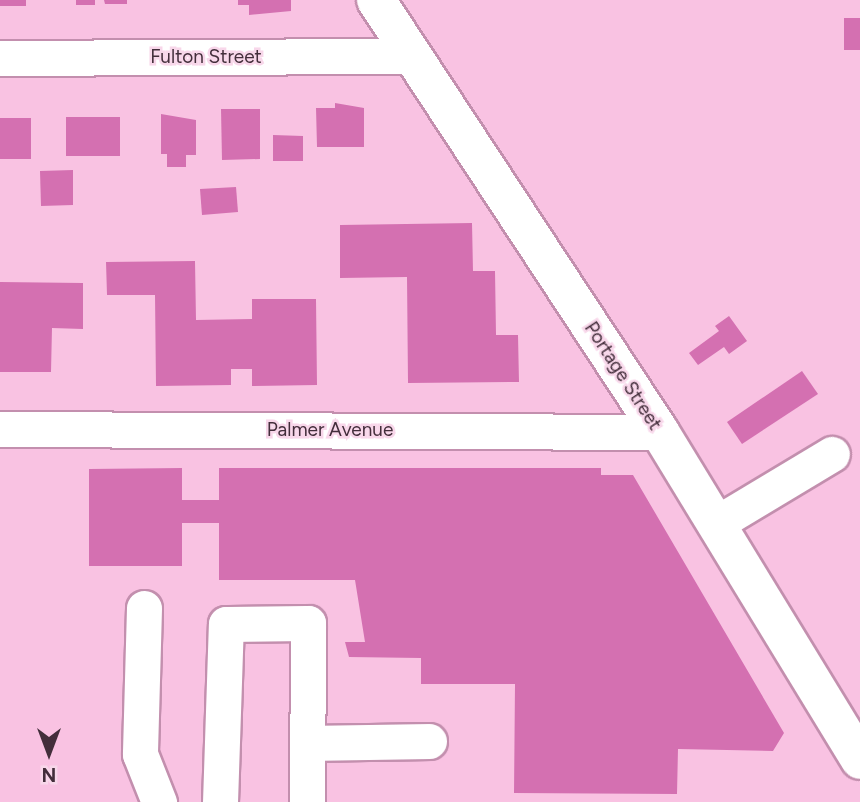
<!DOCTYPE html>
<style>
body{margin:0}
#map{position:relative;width:860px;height:802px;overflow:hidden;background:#f9c2e2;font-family:Figtree,sans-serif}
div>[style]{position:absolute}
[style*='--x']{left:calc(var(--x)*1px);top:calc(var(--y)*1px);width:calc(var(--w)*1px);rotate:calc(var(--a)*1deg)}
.building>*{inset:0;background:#d470b1}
.roads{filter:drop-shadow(2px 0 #c38fae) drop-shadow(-2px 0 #c38fae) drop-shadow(0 2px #c38fae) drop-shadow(0 -2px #c38fae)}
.minor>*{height:35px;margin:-17.5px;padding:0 17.5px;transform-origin:17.5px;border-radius:17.5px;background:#fff}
.major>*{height:38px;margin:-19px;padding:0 19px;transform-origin:19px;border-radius:19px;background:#fff}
span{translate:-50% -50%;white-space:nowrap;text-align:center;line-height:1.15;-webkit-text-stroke:5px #f8d7ea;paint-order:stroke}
.street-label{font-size:19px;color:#432e3b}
.north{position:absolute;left:14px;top:718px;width:70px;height:70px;-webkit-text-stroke:5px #f8d7ea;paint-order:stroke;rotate:180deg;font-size:19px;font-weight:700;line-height:28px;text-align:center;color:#432e3b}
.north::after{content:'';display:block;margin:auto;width:24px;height:32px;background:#432e3b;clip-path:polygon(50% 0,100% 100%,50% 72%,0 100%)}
</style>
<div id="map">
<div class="building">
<i style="clip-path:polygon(0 0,26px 0,26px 6px,0 6px)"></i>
<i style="clip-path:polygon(76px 0,95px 0,95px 5px,76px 5px)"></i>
<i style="clip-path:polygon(104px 0,127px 0,127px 4px,105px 4px)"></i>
<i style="clip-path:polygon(238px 0,291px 0,291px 11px,249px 15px,249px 5px,238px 5px)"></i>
<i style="clip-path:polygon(844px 18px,860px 18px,860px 50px,844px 50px)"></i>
<i style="clip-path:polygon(335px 103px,364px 108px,364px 147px,317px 147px,316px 108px,335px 108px)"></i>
<i style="clip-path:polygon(221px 109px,260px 109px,260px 159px,222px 160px)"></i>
<i style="clip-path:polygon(161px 114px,196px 120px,196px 155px,186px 155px,186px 167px,167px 167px,167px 154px,161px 154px)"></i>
<i style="clip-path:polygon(66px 117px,120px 117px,120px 156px,66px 156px)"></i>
<i style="clip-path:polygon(0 118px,31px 118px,31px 159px,0 159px)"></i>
<i style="clip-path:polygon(273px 135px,303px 136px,303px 161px,273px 161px)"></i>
<i style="clip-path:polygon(73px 170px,73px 205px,41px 206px,40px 171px)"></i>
<i style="clip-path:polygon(236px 187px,238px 212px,202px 215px,200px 189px)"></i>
<i style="clip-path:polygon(472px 223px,473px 271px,495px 271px,496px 335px,518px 335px,519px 382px,408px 383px,407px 277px,340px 278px,340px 225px)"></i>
<i style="clip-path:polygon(195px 261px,196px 320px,252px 319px,252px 299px,316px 299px,317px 385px,252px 386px,252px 369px,231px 369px,231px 385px,156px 386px,155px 295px,107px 295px,106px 262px)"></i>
<i style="clip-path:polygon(0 282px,83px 283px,83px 329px,52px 328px,51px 372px,0 372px)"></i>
<i style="clip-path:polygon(729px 316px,747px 341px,729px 354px,724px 347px,698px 365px,689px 353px,719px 331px,715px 326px)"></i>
<i style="clip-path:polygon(802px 371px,818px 394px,742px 444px,727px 422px)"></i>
<i style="clip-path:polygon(182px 468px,182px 500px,219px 500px,219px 468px,601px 468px,601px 475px,633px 475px,784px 733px,773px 751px,678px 749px,677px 794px,514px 793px,515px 684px,421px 684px,421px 658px,349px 657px,345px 642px,365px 642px,355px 580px,219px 580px,219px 523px,182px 523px,182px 566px,89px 566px,89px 469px)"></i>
</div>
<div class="roads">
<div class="minor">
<i style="--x:0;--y:58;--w:412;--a:-0.3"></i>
<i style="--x:0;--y:429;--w:660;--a:0.26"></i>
<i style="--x:717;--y:523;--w:134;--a:-31"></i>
<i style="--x:144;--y:608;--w:146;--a:91.6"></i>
<i style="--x:140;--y:754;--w:52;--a:68.4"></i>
<i style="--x:308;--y:743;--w:121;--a:-0.9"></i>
<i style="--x:220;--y:802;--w:178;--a:-88.1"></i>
<i style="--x:226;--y:624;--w:82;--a:-0.7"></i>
<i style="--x:308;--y:623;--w:179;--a:90.3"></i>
</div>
<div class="major">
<i style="--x:376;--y:0;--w:517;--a:56.68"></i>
<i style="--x:660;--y:432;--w:384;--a:58.6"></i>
</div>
</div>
<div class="street-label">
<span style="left:206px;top:57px">Fulton Street</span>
<span style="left:623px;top:376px;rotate:57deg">Portage Street</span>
<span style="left:330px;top:430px">Palmer Avenue</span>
</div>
<div class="north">N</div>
</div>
